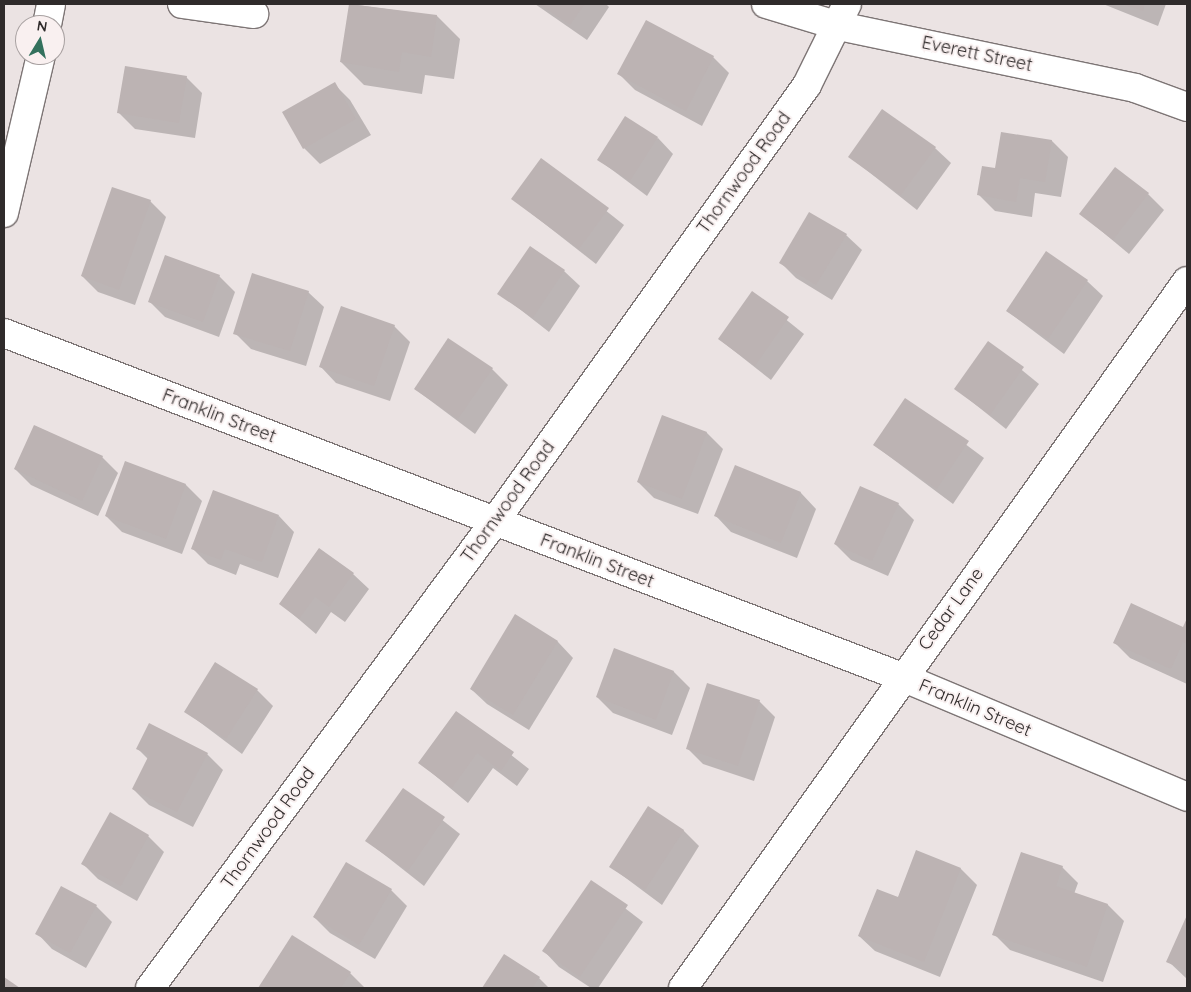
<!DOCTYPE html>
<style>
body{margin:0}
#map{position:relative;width:1191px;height:992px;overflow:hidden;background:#ebe3e3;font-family:Quicksand,sans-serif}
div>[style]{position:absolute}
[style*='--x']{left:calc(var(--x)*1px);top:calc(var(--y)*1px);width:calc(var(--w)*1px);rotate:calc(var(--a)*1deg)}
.shadow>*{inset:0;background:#0003}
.building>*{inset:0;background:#bcb3b3}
.roads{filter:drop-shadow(1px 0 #7d7575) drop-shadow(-1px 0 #7d7575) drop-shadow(0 1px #7d7575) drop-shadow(0 -1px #7d7575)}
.minor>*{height:28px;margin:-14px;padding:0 14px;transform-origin:14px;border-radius:14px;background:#fff}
span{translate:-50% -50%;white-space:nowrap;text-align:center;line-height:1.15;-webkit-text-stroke:4px #f9f0f0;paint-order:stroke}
.street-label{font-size:18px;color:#2f2b2b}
.frame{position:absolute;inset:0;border:5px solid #2f2b2b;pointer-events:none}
.north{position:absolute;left:15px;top:15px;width:50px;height:50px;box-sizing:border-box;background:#f9f0f0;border:1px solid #a8a1a1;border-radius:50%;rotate:9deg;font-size:14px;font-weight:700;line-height:20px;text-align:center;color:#2f2b2b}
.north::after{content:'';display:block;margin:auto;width:18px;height:22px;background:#33715d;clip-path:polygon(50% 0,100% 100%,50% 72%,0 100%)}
</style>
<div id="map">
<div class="shadow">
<i style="clip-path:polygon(350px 4px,437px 16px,460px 39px,454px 79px,425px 75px,422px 94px,364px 85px,341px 62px)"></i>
<i style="clip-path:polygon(535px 4px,606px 4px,609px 7px,587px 40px)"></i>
<i style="clip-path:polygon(1103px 4px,1166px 4px,1158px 26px)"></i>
<i style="clip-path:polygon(646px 22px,713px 57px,729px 73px,702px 126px,635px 90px,619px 74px)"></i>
<i style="clip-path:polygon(186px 77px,202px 93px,195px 138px,135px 129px,119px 113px)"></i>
<i style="clip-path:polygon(334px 84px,350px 100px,371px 135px,320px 164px,304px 148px,284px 113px)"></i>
<i style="clip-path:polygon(1002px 133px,1052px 141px,1068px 157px,1061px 197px,1035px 193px,1032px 217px,995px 211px,979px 195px,996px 169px)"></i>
<i style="clip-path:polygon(658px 138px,673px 154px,647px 196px,599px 160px)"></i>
<i style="clip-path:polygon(935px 148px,951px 163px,917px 210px,850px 157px)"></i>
<i style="clip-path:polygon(542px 160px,624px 225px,596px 264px,513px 199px)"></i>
<i style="clip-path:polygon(1148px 194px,1164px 210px,1129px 254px,1081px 214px)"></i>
<i style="clip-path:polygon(150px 201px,166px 217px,135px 305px,98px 292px,82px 276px)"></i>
<i style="clip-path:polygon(846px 235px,862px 250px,832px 300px,796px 278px,780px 262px)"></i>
<i style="clip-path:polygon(564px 271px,580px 286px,549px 332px,499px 293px)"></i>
<i style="clip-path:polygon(219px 276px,235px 292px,219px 337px,165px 317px,150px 302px)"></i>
<i style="clip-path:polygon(1087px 281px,1103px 296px,1064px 354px,1007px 311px)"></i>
<i style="clip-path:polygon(308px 292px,324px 307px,306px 366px,251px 349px,235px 333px)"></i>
<i style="clip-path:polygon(753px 293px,804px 334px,771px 380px,719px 339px)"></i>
<i style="clip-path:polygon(394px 326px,410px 342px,390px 401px,336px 383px,321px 367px)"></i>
<i style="clip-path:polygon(989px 343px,1039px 384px,1006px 429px,956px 389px)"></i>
<i style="clip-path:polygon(492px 369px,508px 385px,475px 434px,415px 389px)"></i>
<i style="clip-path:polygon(906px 400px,984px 458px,953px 504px,874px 445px)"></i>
<i style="clip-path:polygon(663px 416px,707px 433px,723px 449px,698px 514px,654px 498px,638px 482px)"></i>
<i style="clip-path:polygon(35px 426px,102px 457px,118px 473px,98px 516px,31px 485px,15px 469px)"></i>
<i style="clip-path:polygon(126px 463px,186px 485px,202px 501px,182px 554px,122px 532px,106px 516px)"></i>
<i style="clip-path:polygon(736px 467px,801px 493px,816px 509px,797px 558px,731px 532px,716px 516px)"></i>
<i style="clip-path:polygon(898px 504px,914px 520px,888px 576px,851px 560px,835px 544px)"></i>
<i style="clip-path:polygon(279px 516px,294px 532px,278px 578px,240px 564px,236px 575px,208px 564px,192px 548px)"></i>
<i style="clip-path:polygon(353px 574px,369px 589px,345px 622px,331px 612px,316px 634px,281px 604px)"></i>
<i style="clip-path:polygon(516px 616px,558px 642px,573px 658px,529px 730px,487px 704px,471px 689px)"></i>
<i style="clip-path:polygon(1187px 621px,1187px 684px,1130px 658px,1114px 642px,1184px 628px)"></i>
<i style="clip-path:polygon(615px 650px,674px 672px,690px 688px,672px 735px,613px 713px,597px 697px)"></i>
<i style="clip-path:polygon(257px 690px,273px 706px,242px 754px,185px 711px)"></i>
<i style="clip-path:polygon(759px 701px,775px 717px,754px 781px,703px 764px,687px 748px)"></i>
<i style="clip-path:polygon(456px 712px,529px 769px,517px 786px,493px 768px,468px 803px,420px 763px)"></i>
<i style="clip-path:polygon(138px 749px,207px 754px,223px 770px,193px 827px,149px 805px,133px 789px,148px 759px)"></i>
<i style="clip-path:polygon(403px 789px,460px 834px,424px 886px,367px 841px)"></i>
<i style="clip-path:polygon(683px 830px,699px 846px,662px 905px,611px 867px)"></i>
<i style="clip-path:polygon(148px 836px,164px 852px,137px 901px,98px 879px,82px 863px)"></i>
<i style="clip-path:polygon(917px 852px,961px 869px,977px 885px,940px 977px,875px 951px,859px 936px,898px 898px)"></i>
<i style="clip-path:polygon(347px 864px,391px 890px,407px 906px,375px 959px,330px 933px,314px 917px)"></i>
<i style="clip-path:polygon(1062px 867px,1078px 883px,1074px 894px,1108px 905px,1124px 921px,1103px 982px,1010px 950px,994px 934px)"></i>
<i style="clip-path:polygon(591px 882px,643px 922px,598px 988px,591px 988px,559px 967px,544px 951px)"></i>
<i style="clip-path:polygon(96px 906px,112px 922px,86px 968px,52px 949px,37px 933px)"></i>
<i style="clip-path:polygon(1187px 918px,1187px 979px,1168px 961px)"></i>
<i style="clip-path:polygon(292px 937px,350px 973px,365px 988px,260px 988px)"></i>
<i style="clip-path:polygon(505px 956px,539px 978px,549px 988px,484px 988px)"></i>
</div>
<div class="building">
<i style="clip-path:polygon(349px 4px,437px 15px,431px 57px,402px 52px,399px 72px,340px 62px)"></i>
<i style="clip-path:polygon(539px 4px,585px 4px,570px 25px)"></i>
<i style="clip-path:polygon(1122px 4px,1145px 4px,1143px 11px)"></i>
<i style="clip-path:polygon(646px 20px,714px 56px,686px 111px,617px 74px)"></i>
<i style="clip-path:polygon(125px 66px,187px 76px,179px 123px,117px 113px)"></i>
<i style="clip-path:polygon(335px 82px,356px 119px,303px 149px,282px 112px)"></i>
<i style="clip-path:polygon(882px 109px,936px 147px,901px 195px,848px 157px)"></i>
<i style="clip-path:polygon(625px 116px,658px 137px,630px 181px,597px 160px)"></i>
<i style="clip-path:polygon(1001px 132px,1052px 140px,1045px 182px,1020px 178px,1016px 202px,977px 195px,982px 166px,995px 168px)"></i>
<i style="clip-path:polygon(541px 158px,609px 208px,579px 249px,511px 199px)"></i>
<i style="clip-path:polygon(1115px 167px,1149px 193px,1113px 240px,1079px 214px)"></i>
<i style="clip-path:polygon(112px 187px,151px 200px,119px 290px,81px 276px)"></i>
<i style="clip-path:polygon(809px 212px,847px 234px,816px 285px,779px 263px)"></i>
<i style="clip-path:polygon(530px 246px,565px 270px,533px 318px,497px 294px)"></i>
<i style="clip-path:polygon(1046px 251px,1088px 280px,1048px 339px,1006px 311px)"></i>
<i style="clip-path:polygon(165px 255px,220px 275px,203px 322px,148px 302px)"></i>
<i style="clip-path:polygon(252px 273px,309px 291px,290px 351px,233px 334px)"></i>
<i style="clip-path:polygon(752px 291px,789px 317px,755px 366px,718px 339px)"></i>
<i style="clip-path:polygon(341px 306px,395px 325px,374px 386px,319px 367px)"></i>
<i style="clip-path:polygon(448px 338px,493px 368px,458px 419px,414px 389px)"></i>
<i style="clip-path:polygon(988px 341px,1024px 367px,990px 415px,954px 389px)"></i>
<i style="clip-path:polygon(905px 398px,969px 441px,937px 489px,873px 445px)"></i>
<i style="clip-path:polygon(662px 415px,707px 432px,682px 499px,637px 482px)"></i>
<i style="clip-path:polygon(34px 425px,103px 456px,82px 501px,14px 469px)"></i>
<i style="clip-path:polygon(125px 461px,186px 484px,166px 539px,105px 516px)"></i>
<i style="clip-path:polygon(735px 465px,801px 492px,781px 543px,714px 516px)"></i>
<i style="clip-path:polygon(860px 486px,899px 503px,872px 561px,834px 544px)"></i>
<i style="clip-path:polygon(213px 490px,279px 515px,262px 562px,225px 549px,221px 560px,191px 549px)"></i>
<i style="clip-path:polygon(319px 548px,354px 573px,329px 607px,315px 597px,299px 619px,279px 604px)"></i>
<i style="clip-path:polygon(1131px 603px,1183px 627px,1187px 618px,1187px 644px,1183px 642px,1171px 669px,1113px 643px)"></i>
<i style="clip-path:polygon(515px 614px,558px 641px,513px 715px,470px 689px)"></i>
<i style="clip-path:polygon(614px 648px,674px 671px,656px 720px,596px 697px)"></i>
<i style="clip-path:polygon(215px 662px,258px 689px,226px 739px,184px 712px)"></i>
<i style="clip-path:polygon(707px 683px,760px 700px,738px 766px,686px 749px)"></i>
<i style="clip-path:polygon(456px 711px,514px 752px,501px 771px,477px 753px,452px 788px,418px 763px)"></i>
<i style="clip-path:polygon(149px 723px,208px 753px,177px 812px,132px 789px,149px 755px,136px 749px)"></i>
<i style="clip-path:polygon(403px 788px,445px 817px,408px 871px,365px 841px)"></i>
<i style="clip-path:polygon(648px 806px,684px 830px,645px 890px,609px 867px)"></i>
<i style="clip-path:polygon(110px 812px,149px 835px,121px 886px,81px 864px)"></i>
<i style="clip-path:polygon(916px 850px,961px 868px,924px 962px,858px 936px,877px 889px,898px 897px)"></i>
<i style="clip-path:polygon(1021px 852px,1063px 866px,1056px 886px,1108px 904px,1087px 967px,992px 935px)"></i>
<i style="clip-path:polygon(346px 862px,392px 889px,359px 945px,313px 917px)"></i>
<i style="clip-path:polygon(591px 880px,628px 905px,580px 977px,542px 951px)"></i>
<i style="clip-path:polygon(61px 886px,97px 905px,70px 953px,35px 934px)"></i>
<i style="clip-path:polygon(1187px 915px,1187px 971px,1166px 962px)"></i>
<i style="clip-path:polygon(292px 935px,351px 972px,341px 988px,258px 988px)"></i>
<i style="clip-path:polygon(504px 954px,540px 977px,532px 988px,482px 988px)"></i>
<i style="clip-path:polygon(4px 977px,20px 988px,4px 988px)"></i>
</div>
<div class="roads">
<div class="minor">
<i style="--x:182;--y:4;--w:73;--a:7.9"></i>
<i style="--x:766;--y:4;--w:76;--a:16.8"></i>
<i style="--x:839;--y:26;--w:302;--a:11.8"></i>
<i style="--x:1135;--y:88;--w:55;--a:20.1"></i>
<i style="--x:47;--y:25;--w:21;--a:-79"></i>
<i style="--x:4;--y:213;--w:162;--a:-76.8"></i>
<i style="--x:4;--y:333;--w:962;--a:20.96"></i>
<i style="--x:902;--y:677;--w:309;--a:22.8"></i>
<i style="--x:150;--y:988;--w:581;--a:-53.54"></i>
<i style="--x:495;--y:521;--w:536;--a:-54.41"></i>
<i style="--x:807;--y:85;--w:90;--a:-63.7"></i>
<i style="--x:683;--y:988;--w:868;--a:-54.52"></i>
</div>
</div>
<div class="street-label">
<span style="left:977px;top:54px;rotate:12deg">Everett Street</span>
<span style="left:744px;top:173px;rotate:-54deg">Thornwood Road</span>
<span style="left:219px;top:416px;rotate:21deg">Franklin Street</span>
<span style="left:508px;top:502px;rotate:-54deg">Thornwood Road</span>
<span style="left:597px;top:561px;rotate:21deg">Franklin Street</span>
<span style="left:951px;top:609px;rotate:-54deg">Cedar Lane</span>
<span style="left:975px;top:708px;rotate:23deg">Franklin Street</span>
<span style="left:268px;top:828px;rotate:-54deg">Thornwood Road</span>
</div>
<div class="frame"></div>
<div class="north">N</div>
</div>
